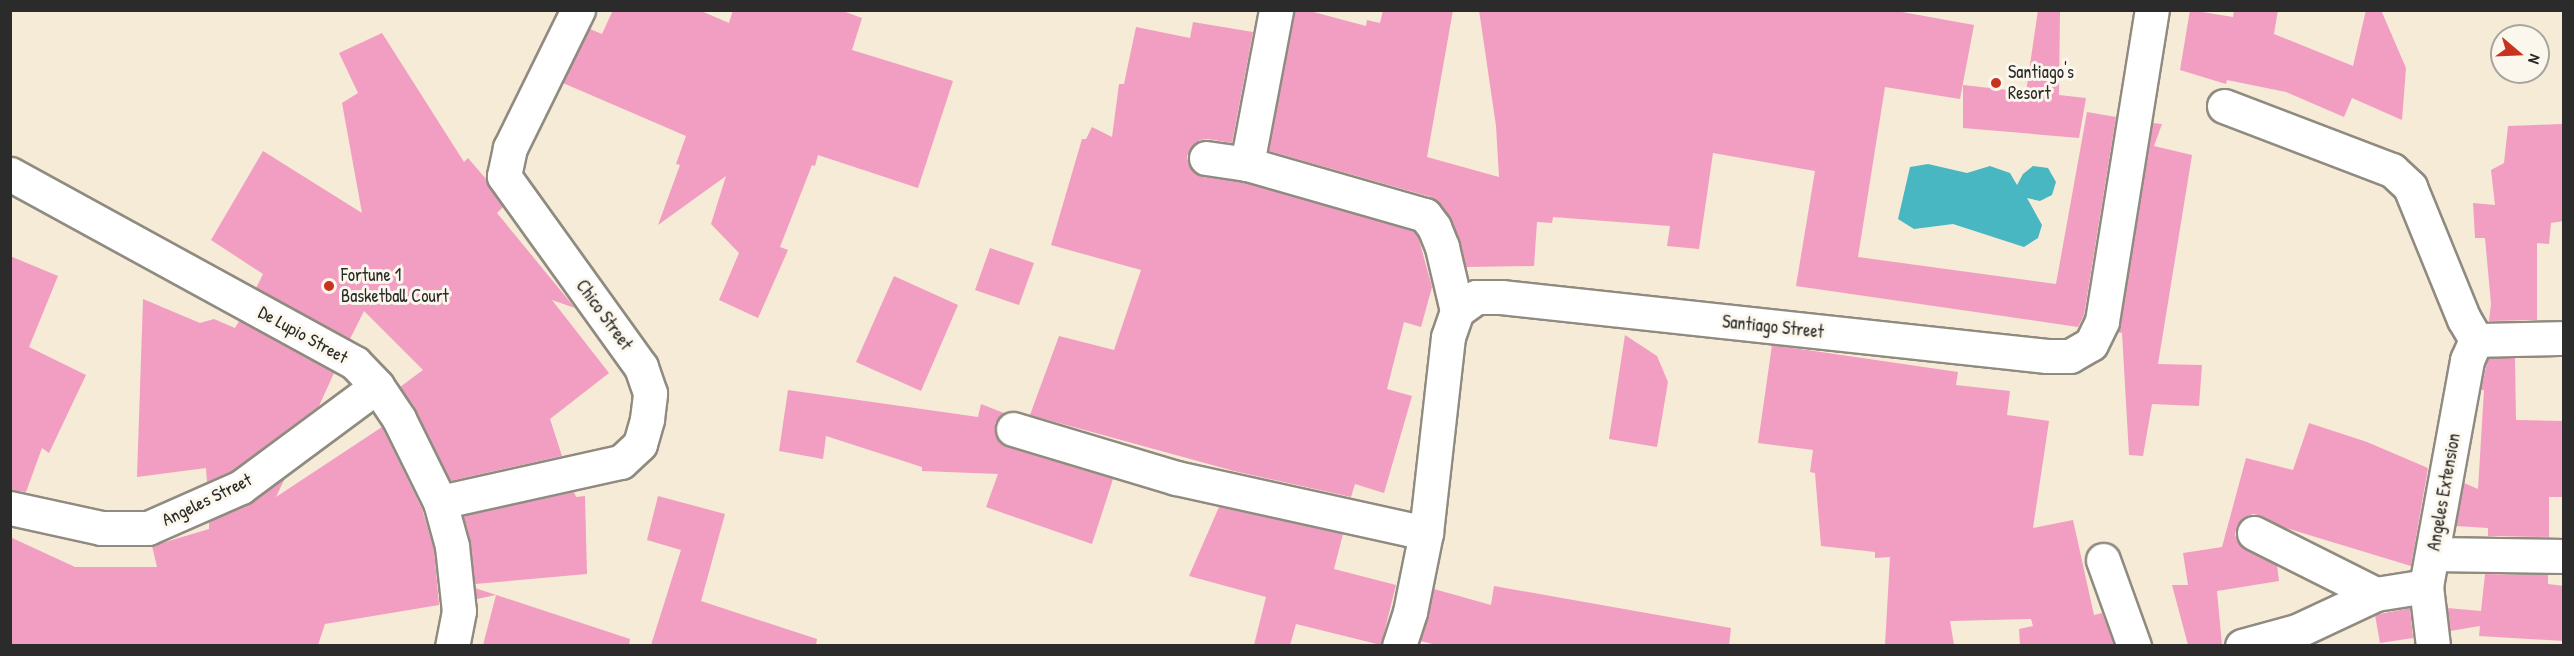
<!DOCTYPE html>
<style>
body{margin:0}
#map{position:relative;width:2574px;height:656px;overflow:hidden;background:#f6ebd6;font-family:"Patrick Hand",sans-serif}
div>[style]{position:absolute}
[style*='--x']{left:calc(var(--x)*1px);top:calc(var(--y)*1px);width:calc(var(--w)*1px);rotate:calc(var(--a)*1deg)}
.water>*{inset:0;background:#48b7c1}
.building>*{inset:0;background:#f19ec2}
.roads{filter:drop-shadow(2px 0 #908b80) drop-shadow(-2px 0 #908b80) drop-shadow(0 2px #908b80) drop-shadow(0 -2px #908b80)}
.minor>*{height:33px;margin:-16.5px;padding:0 16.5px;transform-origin:16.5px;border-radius:16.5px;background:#fff}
.dots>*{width:16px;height:16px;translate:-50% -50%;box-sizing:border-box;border:3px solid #fbf7ec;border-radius:50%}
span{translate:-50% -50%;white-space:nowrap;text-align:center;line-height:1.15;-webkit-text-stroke:6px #fbf7ec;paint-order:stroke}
.poi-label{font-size:18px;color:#2b2b2b}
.left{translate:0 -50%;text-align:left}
.street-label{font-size:18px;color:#2b2b2b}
.frame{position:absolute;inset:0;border:12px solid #2b2b2b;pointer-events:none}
.north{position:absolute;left:2490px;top:24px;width:60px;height:60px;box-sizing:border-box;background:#fbf7ec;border:2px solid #a8a59f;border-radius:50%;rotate:109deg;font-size:16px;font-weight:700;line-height:24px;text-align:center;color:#2b2b2b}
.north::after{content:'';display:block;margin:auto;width:21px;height:27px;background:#c8321e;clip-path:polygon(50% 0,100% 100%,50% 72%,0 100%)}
</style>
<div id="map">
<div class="water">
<i style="clip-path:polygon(1928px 164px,1967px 173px,1990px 166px,2010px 173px,2017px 185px,2023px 174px,2033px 166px,2048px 168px,2056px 182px,2052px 195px,2040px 201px,2027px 198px,2042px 225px,2038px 238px,2024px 247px,1953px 224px,1914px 229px,1898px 219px,1910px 167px)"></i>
</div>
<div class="building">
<i style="clip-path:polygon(613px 10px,699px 10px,729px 23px,733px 10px,840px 10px,862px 18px,852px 50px,953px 81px,918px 188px,818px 155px,815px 166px,812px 165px,780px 247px,788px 250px,758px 318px,719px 300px,739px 253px,711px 224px,726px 176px,658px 225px,680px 165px,676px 164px,686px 136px,563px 83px,590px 29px,602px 34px)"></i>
<i style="clip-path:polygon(1294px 10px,1306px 10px,1366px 26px,1367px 20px,1380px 23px,1383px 10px,1453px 10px,1427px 157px,1499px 177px,1496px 126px,1479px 10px,1891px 10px,1974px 25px,1960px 99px,1885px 87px,1858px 257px,2056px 284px,2087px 112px,2116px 117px,2084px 315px,2078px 327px,1796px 286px,1815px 171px,1713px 153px,1699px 249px,1667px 246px,1670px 226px,1553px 217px,1552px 223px,1537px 222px,1534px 266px,1466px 267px,1451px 220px,1440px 204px,1431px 197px,1269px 151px)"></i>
<i style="clip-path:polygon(2038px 10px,2060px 10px,2059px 95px,2086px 98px,2079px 138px,1963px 128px,1963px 85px,2026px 92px)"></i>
<i style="clip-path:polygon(2190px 10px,2233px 17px,2234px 10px,2278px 10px,2274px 34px,2353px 66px,2366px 10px,2381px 10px,2406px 68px,2402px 120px,2352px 98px,2344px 117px,2286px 92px,2227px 80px,2226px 84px,2180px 70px)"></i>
<i style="clip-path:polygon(1193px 22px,1253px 32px,1232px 143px,1208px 139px,1200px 140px,1192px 146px,1187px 156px,1189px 165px,1194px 172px,1203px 177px,1243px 182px,1414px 231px,1418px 236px,1432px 287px,1421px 327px,1404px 322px,1387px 389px,1412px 396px,1384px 493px,1355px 484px,1351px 497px,1234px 471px,1030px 415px,1059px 336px,1114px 350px,1141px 270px,1051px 245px,1082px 139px,1086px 139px,1092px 127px,1112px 137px,1119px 84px,1124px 84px,1136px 27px,1190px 38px)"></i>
<i style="clip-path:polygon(382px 33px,464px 162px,468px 158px,486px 179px,503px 207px,497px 213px,575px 308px,552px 300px,609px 373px,550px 419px,562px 456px,450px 481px,414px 406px,400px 387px,423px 370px,364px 311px,350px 339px,256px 288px,263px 274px,211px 240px,263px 151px,362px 213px,342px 103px,358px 93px,339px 53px)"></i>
<i style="clip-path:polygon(2153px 123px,2162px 124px,2154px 146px,2192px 155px,2158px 364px,2202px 365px,2199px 406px,2152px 404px,2143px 456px,2129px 455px,2122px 333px,2117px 332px)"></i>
<i style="clip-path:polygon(2564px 124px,2564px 221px,2551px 223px,2549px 244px,2537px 243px,2537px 320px,2489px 321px,2491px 304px,2485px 238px,2475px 238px,2473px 203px,2495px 205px,2491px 170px,2504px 163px,2508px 126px)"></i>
<i style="clip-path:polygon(990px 248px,1034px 263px,1019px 305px,975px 290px)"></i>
<i style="clip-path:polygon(10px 256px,58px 276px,29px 347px,86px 375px,49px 453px,42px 448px,26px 492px,10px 490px)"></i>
<i style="clip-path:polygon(894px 276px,958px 305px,921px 391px,856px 362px)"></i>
<i style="clip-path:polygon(143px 299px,200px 323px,214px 319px,235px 328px,239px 321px,334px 373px,319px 406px,232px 471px,207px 482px,206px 468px,137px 477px)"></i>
<i style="clip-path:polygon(1625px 335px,1657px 356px,1668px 382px,1657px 447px,1609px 439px)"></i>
<i style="clip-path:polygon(1772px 345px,1958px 372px,1956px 385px,2010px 391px,2007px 415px,2049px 421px,2033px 528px,2073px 520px,2094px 615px,2102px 613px,2114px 645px,2020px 645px,2019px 629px,2033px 626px,2031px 619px,1950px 621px,1954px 645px,1885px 645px,1890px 557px,1875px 558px,1875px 552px,1821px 546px,1815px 473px,1810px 472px,1813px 450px,1758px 443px)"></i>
<i style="clip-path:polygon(2488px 358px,2515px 358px,2516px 420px,2564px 421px,2564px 497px,2549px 497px,2549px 537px,2488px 536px,2488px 528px,2456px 526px,2464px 483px,2478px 489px,2484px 390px,2481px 390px)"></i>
<i style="clip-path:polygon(788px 390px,978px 417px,981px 404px,1004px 413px,995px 423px,995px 433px,999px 441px,1007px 447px,1113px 479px,1092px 544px,986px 507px,998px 474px,922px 471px,922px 467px,826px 436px,823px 459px,779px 451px)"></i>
<i style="clip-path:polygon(2309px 423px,2367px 442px,2428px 468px,2411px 566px,2283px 527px,2262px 516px,2253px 514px,2244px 517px,2237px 525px,2235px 535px,2238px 543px,2246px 550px,2277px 565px,2279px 581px,2217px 591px,2222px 645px,2188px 645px,2172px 585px,2188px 585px,2183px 553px,2222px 547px,2246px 458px,2293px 470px)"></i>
<i style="clip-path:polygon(382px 427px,422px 509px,434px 549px,439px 605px,325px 624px,318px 645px,10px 645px,10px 537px,75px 567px,157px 567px,152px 546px,209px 529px,209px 522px,249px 504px,285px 478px,276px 497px)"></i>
<i style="clip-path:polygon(574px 492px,576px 497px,585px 496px,587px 574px,475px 584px,471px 544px,463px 516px)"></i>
<i style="clip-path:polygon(658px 496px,725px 514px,701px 601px,817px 639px,816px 645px,651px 645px,681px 550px,647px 540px)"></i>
<i style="clip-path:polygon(1219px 507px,1343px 534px,1334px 569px,1396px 585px,1381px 645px,1296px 624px,1290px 645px,1254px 645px,1266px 597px,1189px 576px)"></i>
<i style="clip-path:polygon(2485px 574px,2548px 575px,2548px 584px,2564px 586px,2564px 641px,2479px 636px,2480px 626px,2450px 631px,2447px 608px,2481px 611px)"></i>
<i style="clip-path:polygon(1494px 586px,1731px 628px,1729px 645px,1437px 645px,1420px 641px,1434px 589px,1491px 605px)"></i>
<i style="clip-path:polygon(475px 588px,630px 639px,629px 645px,483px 645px,496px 595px,477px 599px)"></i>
<i style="clip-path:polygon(2410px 608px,2413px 638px,2380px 643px,2375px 615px)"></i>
</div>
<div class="roads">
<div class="minor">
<i style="--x:2224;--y:106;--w:180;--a:20.9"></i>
<i style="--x:2392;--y:170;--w:25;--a:43"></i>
<i style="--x:2410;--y:187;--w:143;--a:67.8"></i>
<i style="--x:2464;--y:319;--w:24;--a:60"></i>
<i style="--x:1206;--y:158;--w:41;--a:8.3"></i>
<i style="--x:1247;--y:164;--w:185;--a:16"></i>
<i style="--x:1425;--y:215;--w:15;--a:53"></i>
<i style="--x:1434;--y:227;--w:22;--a:68"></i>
<i style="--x:1442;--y:247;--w:66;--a:76.8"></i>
<i style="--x:1247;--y:164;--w:157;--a:-79.3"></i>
<i style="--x:10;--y:174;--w:393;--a:28.7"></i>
<i style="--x:355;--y:363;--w:32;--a:46"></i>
<i style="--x:377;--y:386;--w:40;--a:56"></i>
<i style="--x:399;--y:419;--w:93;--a:63.7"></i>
<i style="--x:440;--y:502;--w:46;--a:74.7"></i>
<i style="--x:452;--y:546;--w:65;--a:83.9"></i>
<i style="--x:459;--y:611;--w:36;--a:101"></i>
<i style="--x:2476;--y:340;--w:88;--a:-1.3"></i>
<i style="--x:1013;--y:429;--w:170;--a:16.7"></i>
<i style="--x:1176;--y:478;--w:256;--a:12.4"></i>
<i style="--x:440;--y:502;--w:185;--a:-12.5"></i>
<i style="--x:621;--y:462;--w:26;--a:-43"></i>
<i style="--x:640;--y:444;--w:26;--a:-74"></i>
<i style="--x:647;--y:419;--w:26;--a:-83"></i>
<i style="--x:650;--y:393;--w:28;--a:-109"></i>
<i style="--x:641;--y:367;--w:235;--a:-125.7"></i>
<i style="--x:504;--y:176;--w:29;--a:-78"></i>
<i style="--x:510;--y:148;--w:154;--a:-63.8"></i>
<i style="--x:10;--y:508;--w:93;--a:12.4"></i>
<i style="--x:101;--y:528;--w:47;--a:0"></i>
<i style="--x:148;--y:528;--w:102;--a:-23.8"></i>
<i style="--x:241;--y:487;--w:169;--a:-36.6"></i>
<i style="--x:2254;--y:533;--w:136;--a:26.6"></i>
<i style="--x:2433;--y:554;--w:131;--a:0.9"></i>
<i style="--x:2103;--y:560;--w:91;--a:70.2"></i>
<i style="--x:1399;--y:646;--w:36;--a:-72"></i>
<i style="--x:1410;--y:612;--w:81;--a:-78.6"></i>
<i style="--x:1426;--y:533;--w:197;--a:-83.6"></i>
<i style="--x:1448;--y:337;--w:28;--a:-71"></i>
<i style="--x:1457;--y:311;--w:24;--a:-36"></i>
<i style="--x:1476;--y:297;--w:25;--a:0"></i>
<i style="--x:1501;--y:297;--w:549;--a:6.17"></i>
<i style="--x:2047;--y:356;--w:23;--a:0"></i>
<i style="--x:2070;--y:356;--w:24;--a:-30"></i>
<i style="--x:2091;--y:344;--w:25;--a:-64"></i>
<i style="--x:2102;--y:321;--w:315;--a:-80.9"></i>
<i style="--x:2242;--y:646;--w:57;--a:-15.3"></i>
<i style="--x:2297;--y:631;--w:87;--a:-25.1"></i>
<i style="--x:2376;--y:594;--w:51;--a:-9.1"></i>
<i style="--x:2433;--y:646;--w:60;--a:-96.7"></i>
<i style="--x:2426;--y:586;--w:230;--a:-79.7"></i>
<i style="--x:2467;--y:360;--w:22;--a:-66"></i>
</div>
</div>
<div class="dots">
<i style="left:1996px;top:83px;background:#c8321e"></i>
<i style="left:329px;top:286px;background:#c8321e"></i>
</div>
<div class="poi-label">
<span class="left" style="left:2008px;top:83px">Santiago's<br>Resort</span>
<span class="left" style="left:341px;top:286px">Fortune 1<br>Basketball Court</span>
</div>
<div class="street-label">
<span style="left:604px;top:315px;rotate:54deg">Chico Street</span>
<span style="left:1773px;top:327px;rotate:6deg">Santiago Street</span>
<span style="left:303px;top:335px;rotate:29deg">De Lupio Street</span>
<span style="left:2444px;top:492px;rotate:-80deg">Angeles Extension</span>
<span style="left:207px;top:500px;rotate:-26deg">Angeles Street</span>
</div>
<div class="frame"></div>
<div class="north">N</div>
</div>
